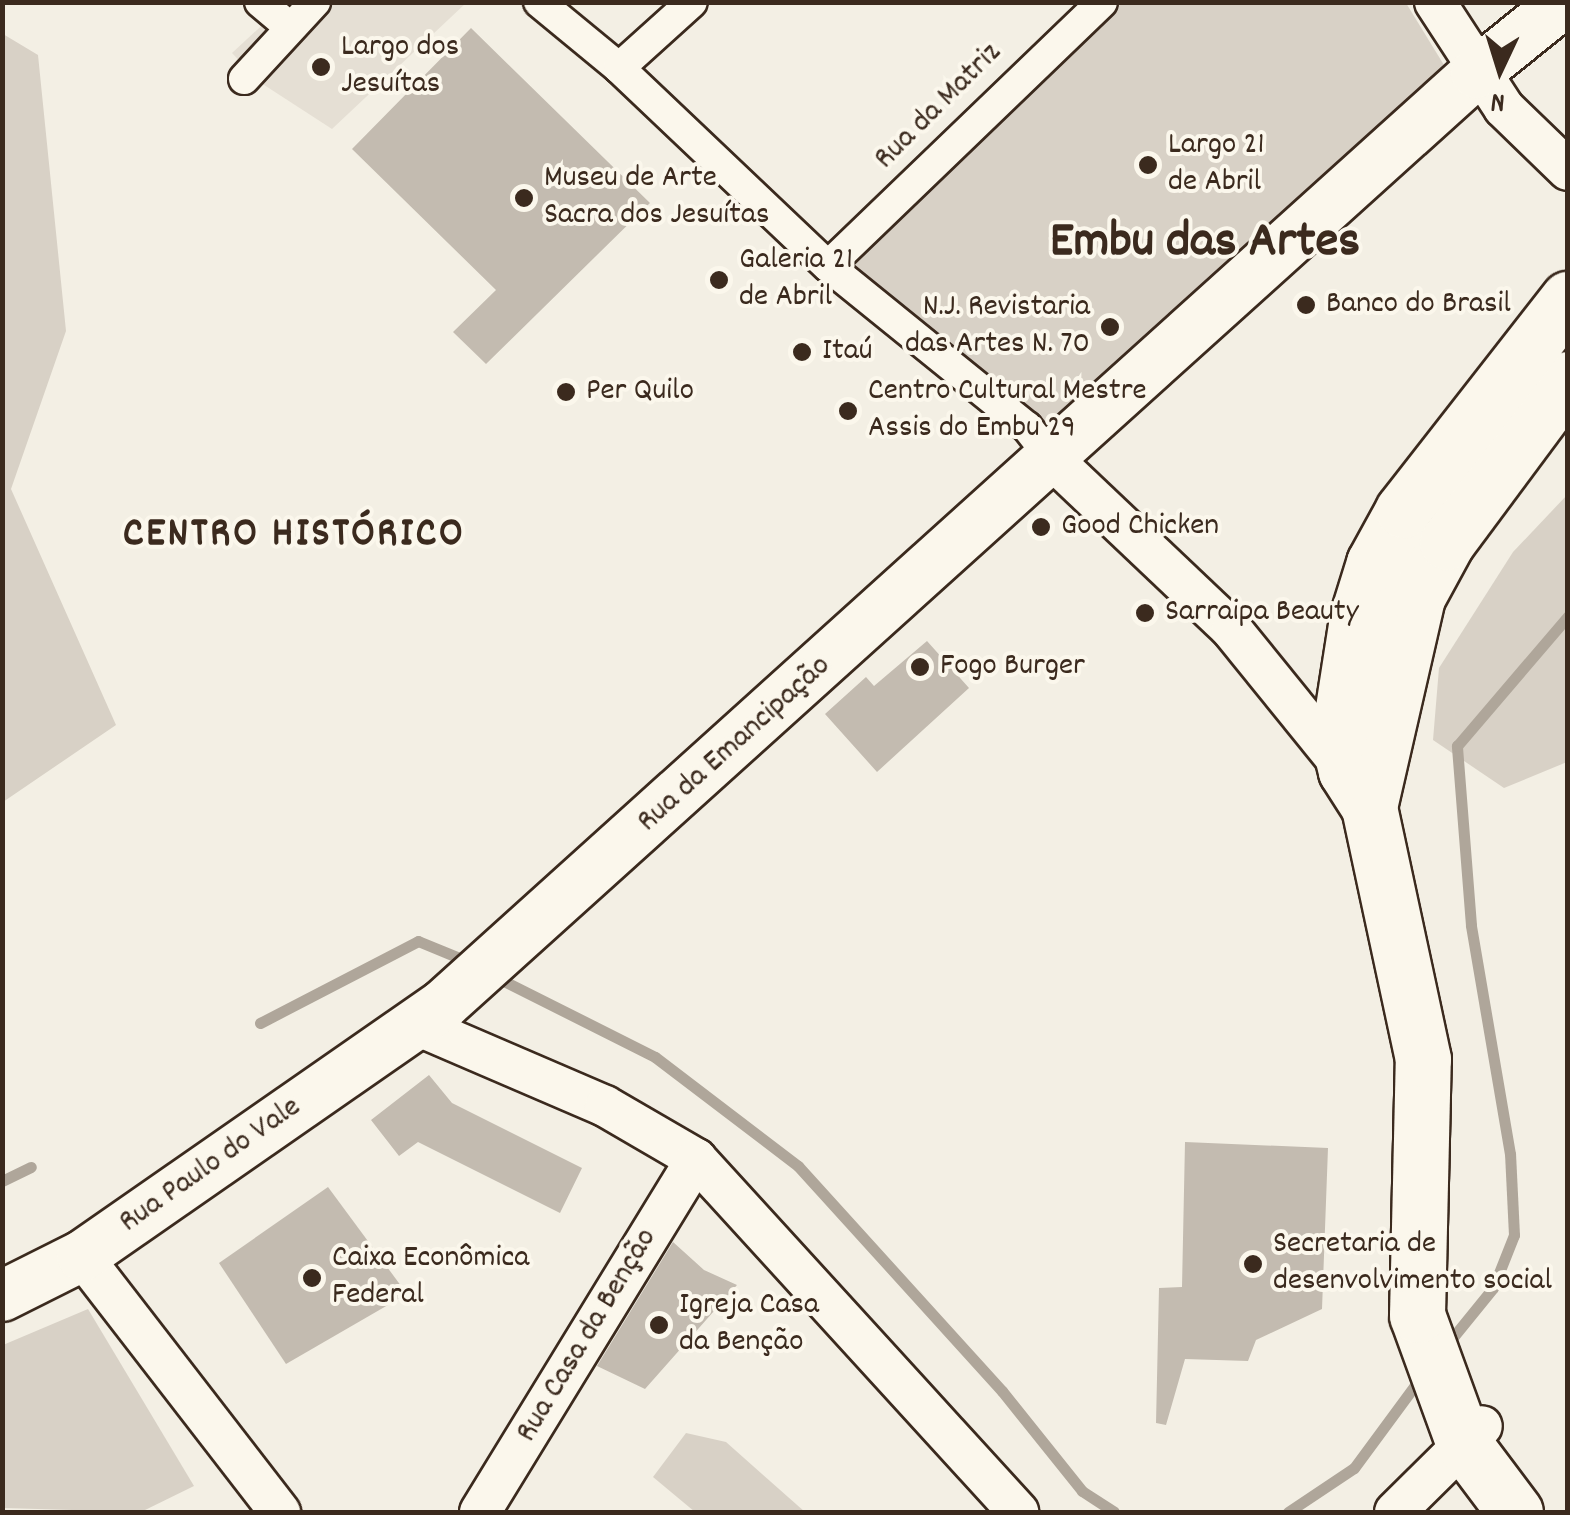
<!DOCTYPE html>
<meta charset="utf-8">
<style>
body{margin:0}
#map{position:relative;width:1570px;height:1515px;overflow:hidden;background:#f3efe4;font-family:Dekko,sans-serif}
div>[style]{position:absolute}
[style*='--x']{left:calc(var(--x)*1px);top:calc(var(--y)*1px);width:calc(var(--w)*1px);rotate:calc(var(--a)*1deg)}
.built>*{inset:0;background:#e5dfd4}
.green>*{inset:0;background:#d8d1c6}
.stream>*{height:11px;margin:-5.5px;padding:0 5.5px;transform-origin:5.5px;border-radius:5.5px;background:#afa69a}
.building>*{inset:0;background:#c3bbb0}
.roads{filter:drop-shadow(2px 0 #3b2a1e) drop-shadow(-2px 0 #3b2a1e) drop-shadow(0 2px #3b2a1e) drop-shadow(0 -2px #3b2a1e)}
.pedestrian>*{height:30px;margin:-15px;padding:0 15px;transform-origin:15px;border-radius:15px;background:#fbf7ec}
.minor>*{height:40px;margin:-20px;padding:0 20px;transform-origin:20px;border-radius:20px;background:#fbf7ec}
.tertiary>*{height:50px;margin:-25px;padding:0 25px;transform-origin:25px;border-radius:25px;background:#fbf7ec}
.secondary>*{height:55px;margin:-27.5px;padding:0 27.5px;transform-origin:27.5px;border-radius:27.5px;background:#fbf7ec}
.dots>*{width:28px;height:28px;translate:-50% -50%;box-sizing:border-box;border:5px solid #fbf7ec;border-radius:50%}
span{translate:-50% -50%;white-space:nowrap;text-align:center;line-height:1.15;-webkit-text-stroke:8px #fbf7ec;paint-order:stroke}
.poi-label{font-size:32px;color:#3b2a1e}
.left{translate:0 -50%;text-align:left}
.right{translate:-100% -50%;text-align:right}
.street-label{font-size:32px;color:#3b2a1e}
.district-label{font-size:42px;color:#3b2a1e;font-weight:700;letter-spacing:2.5px}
.town-label{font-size:52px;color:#3b2a1e;font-weight:700}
.frame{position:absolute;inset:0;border:5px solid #3b2a1e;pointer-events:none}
.north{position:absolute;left:1450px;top:20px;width:100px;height:100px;-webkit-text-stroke:8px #fbf7ec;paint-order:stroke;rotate:184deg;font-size:28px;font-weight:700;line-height:40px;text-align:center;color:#3b2a1e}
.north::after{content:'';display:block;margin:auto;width:35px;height:45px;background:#3b2a1e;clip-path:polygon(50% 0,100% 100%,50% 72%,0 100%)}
</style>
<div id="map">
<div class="built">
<i style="clip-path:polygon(286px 3px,466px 3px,332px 129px,258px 81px,232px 53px)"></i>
</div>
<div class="green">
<i style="clip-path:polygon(1122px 3px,1406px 3px,1447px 70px,1057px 436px,948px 355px,849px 260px)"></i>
<i style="clip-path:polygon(3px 34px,38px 55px,66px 331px,11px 489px,116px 725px,3px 802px)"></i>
<i style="clip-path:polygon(1567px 495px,1567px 762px,1504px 788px,1433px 740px,1439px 668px,1513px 552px)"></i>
<i style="clip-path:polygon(88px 1309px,194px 1486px,141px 1512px,3px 1508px,3px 1345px)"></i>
<i style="clip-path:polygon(686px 1433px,726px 1442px,805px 1512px,695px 1512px,653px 1477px)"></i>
</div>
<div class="stream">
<i style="--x:494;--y:976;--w:180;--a:26.7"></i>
<i style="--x:655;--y:1057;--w:180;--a:37.3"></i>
<i style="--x:798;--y:1166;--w:304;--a:47.8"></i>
<i style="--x:1002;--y:1391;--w:128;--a:51.3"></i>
<i style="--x:1082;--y:1491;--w:38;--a:33"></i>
<i style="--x:260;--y:1023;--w:178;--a:-27.4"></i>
<i style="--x:418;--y:941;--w:55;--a:22.4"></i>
<i style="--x:2;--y:1181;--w:32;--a:-26"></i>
<i style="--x:1445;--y:1347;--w:76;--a:-50.9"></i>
<i style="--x:1493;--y:1288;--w:57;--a:-68.4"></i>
<i style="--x:1514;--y:1235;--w:81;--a:-92.8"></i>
<i style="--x:1510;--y:1154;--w:232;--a:-99.7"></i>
<i style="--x:1471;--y:925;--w:180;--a:-94.5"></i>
<i style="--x:1457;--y:746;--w:171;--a:-49.5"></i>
<i style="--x:1288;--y:1512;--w:79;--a:-33.7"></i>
<i style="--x:1354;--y:1468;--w:113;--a:-53.6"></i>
</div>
<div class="building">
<i style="clip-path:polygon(471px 28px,650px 203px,486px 364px,453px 332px,496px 290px,352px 149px)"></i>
<i style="clip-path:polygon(927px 641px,969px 688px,877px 772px,825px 714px,866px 677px,874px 686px)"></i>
<i style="clip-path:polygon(429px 1075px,452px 1103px,582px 1168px,560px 1213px,418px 1142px,399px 1156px,371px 1120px)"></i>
<i style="clip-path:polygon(1185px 1142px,1328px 1148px,1322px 1309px,1256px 1340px,1248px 1361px,1185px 1359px,1166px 1425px,1156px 1423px,1159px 1288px,1182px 1287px)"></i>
<i style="clip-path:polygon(328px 1187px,407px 1294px,286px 1364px,219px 1263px)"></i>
<i style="clip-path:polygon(673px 1242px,704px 1270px,737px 1285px,645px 1389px,597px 1366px)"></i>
</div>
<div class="roads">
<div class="pedestrian">
<i style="--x:260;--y:2;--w:38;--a:40"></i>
<i style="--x:539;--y:2;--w:104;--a:39.5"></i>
<i style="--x:619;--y:68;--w:288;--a:43.5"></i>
<i style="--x:828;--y:266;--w:256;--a:39"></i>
<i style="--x:1027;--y:427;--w:39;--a:52"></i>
<i style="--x:619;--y:68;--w:98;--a:-42.1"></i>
<i style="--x:244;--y:79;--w:105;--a:-47.3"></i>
<i style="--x:828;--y:266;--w:380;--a:-43.9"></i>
</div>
<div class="minor">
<i style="--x:1435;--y:2;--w:126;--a:56.9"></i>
<i style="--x:1504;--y:108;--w:89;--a:44.1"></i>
<i style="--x:1051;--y:458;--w:250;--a:43.5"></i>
<i style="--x:1232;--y:630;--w:181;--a:51"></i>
<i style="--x:412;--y:1023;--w:210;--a:23.3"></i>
<i style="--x:605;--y:1106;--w:105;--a:30.2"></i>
<i style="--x:696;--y:1159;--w:478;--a:47.6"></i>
<i style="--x:82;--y:1256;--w:324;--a:52.3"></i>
<i style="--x:480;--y:1512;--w:414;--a:-58.5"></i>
<i style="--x:1395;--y:1512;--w:122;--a:-44.7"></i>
</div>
<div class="tertiary">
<i style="--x:2;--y:1296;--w:89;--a:-26.6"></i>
<i style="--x:82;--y:1256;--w:440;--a:-34.8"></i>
<i style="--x:443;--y:1005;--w:1391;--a:-42.06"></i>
<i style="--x:1476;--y:73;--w:113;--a:-38.9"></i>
</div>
<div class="secondary">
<i style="--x:1369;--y:807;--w:215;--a:-77.1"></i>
<i style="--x:1417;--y:597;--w:63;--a:-61.4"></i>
<i style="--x:1447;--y:542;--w:203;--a:-53.4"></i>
<i style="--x:1515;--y:1512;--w:85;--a:-126.9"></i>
<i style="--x:1464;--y:1444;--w:137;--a:-110"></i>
<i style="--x:1417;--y:1315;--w:256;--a:-88.7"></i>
<i style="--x:1423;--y:1059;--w:258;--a:-102.1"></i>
<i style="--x:1369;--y:807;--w:43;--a:-122.6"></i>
<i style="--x:1346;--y:771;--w:32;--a:-104"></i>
<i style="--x:1338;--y:740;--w:123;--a:-81.1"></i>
<i style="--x:1357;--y:618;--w:58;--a:-72.8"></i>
<i style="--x:1374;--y:563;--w:60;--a:-61.3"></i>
<i style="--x:1403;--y:510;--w:268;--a:-52"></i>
</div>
</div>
<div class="dots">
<i style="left:321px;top:67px;background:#3b2a1e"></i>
<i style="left:1148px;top:165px;background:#3b2a1e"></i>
<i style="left:524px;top:198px;background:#3b2a1e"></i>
<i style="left:719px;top:280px;background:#3b2a1e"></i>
<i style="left:1306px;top:305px;background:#3b2a1e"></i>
<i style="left:1110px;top:327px;background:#3b2a1e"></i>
<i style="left:802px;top:352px;background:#3b2a1e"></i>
<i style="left:566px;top:392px;background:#3b2a1e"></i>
<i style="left:848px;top:411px;background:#3b2a1e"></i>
<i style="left:1041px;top:527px;background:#3b2a1e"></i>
<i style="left:1145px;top:613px;background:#3b2a1e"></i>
<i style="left:920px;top:667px;background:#3b2a1e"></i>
<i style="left:1253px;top:1264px;background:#3b2a1e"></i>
<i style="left:312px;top:1278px;background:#3b2a1e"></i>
<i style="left:659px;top:1325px;background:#3b2a1e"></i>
</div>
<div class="poi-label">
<span class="left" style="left:341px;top:67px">Largo dos<br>Jesuítas</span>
<span class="left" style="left:1168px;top:165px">Largo 21<br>de Abril</span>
<span class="left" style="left:544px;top:198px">Museu de Arte<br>Sacra dos Jesuítas</span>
<span class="left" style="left:739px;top:280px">Galeria 21<br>de Abril</span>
<span class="left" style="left:1326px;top:305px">Banco do Brasil</span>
<span class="right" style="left:1090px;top:327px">N.J. Revistaria<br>das Artes N. 70</span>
<span class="left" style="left:822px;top:352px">Itaú</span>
<span class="left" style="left:586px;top:392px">Per Quilo</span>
<span class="left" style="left:868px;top:411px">Centro Cultural Mestre<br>Assis do Embu 29</span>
<span class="left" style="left:1061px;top:527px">Good Chicken</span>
<span class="left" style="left:1165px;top:613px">Sarraipa Beauty</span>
<span class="left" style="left:940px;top:667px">Fogo Burger</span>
<span class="left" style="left:1273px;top:1264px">Secretaria de<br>desenvolvimento social</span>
<span class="left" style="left:332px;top:1278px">Caixa Econômica<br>Federal</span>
<span class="left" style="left:679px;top:1325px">Igreja Casa<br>da Benção</span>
</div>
<div class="street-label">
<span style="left:939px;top:107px;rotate:-45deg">Rua da Matriz</span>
<span style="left:735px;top:745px;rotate:-42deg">Rua da Emancipação</span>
<span style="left:211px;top:1166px;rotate:-35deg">Rua Paulo do Vale</span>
<span style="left:588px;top:1336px;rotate:-59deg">Rua Casa da Benção</span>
</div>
<div class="district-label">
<span style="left:294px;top:536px">CENTRO HISTÓRICO</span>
</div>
<div class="town-label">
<span style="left:1205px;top:245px">Embu das Artes</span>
</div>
<div class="frame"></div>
<div class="north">N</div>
</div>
